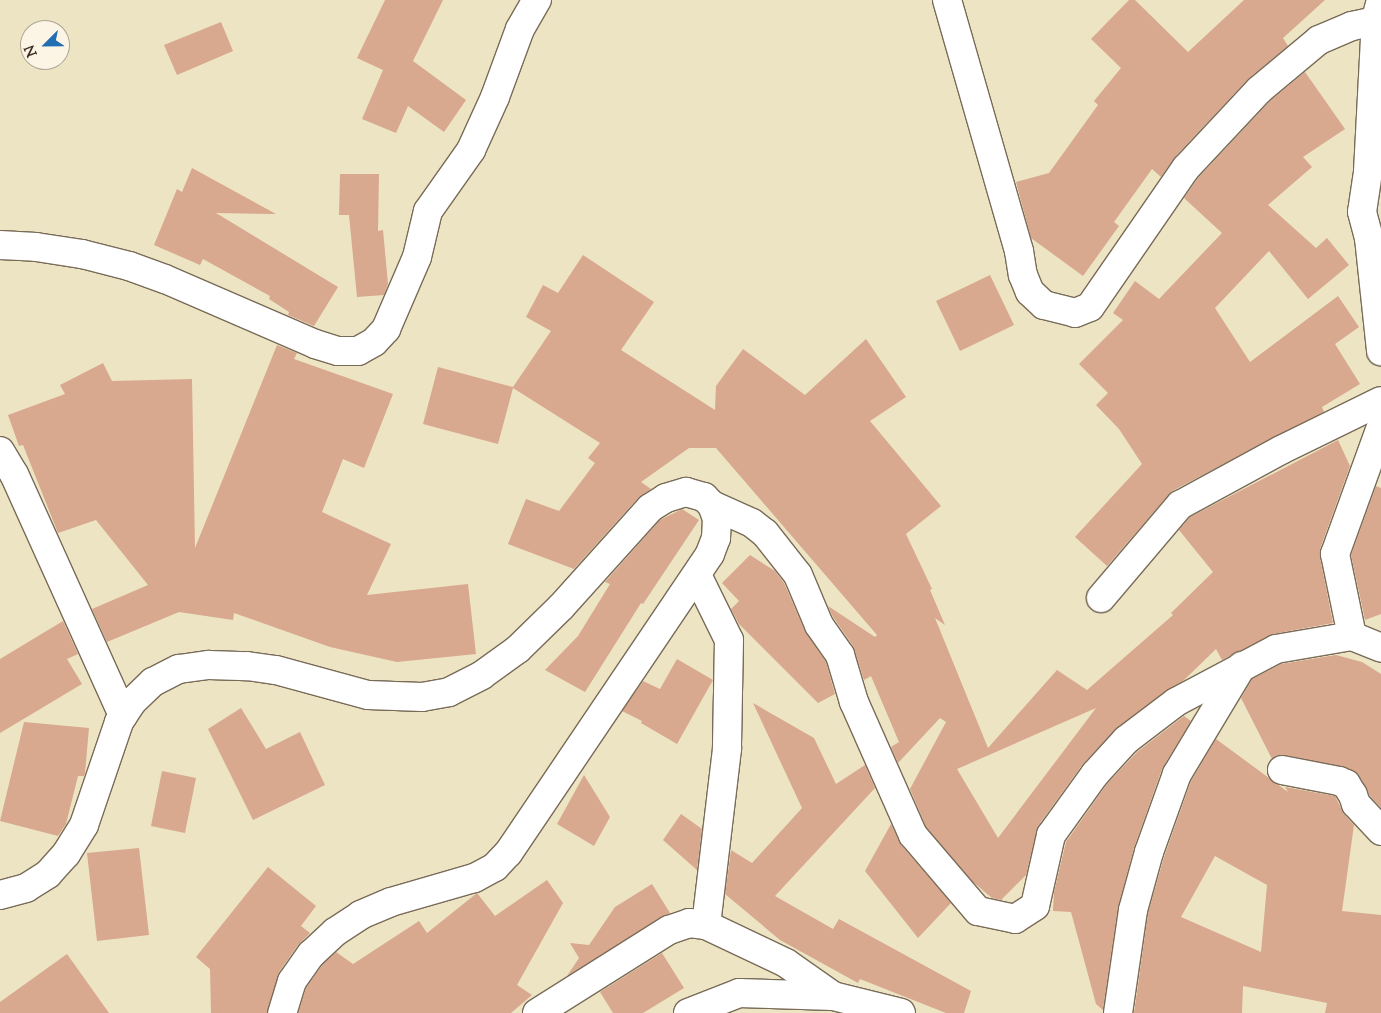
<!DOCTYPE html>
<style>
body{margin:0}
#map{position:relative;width:1381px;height:1013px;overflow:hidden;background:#ede4c4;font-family:"Sorts Mill Goudy",serif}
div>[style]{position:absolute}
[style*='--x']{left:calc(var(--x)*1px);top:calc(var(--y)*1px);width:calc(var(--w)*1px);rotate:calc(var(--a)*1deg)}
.building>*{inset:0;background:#d8a88f}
.roads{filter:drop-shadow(1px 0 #796b58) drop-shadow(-1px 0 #796b58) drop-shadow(0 1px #796b58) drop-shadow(0 -1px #796b58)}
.minor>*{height:28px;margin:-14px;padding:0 14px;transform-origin:14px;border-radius:14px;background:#fff}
span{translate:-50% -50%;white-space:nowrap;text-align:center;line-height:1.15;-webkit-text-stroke:5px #fcf5e5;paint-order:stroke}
.north{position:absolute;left:20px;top:20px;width:50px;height:50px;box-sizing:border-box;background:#fcf5e5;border:1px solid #afa495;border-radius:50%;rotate:247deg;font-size:14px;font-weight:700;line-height:20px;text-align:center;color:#3b2a1e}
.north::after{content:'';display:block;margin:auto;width:18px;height:22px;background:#1f6fb2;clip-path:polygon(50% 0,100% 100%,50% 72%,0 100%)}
</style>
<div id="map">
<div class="building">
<i style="clip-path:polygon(385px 0,443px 0,413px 61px,466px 100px,444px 132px,408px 106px,396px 133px,362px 119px,383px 70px,357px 58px)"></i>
<i style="clip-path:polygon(1129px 0,1135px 0,1188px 52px,1244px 0,1325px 0,1283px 38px,1288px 46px,1248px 79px,1175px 157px,1161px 177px,1152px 169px,1114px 222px,1119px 226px,1083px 276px,1031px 238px,1016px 182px,1049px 173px,1098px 105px,1094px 101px,1121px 68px,1091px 39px)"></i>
<i style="clip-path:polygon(221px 22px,233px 51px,177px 75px,164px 45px)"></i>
<i style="clip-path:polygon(1305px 72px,1345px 129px,1303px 157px,1312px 167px,1268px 205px,1316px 248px,1327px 238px,1349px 265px,1308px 299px,1269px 251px,1215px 308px,1250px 362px,1338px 296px,1359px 327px,1335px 344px,1360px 384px,1322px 407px,1324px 412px,1172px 491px,1107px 566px,1075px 537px,1142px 464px,1119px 429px,1096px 405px,1108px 393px,1079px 364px,1123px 320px,1113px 313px,1135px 281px,1159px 299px,1222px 233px,1184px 198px,1198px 178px,1270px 101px)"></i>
<i style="clip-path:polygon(192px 168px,276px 214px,216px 213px,338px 287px,314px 326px,288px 315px,289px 312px,269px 299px,270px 296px,203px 259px,200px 265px,154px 245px,177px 189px,182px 192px)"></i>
<i style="clip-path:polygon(340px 174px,379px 174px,378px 231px,383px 230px,388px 284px,384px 295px,357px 297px,349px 215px,339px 215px)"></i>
<i style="clip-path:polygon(evenodd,583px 255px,654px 302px,621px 350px,715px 410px,716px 386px,743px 349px,805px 395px,866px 339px,906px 397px,870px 421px,941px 506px,906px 534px,932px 589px,930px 590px,945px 625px,935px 618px,988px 748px,1057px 670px,1087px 690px,1173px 615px,1171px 613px,1213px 572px,1179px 530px,1190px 517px,1338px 440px,1350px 466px,1320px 549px,1320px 557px,1333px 623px,1273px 634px,1222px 660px,1216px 649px,1183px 681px,1167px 690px,1117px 728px,1082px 765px,1038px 826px,1026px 875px,1001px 900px,992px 898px,972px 881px,926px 827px,910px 789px,946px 722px,940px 718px,898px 763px,891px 747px,899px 742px,871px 676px,864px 680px,853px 646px,833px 617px,828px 606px,875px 637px,877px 635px,716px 448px,689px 448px,641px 482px,651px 489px,638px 498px,574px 569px,508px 544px,526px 499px,559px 511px,595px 463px,588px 458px,600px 443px,513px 388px,498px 444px,423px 424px,438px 367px,513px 387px,551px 331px,526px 317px,543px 285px,558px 293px,583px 255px,1096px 708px,998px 838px,957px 769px,1096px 708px)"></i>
<i style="clip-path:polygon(990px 275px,1014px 325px,960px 351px,936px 301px)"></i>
<i style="clip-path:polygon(277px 345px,297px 353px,294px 359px,393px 394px,364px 468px,343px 459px,322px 512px,391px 544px,367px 595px,468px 584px,476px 654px,397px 662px,330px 647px,234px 613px,233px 620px,179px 612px,107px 642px,92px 609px,148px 585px,96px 520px,58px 533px,23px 445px,19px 446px,8px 415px,65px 394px,60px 385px,103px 363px,112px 381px,192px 379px,195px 548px)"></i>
<i style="clip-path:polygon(1376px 486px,1381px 488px,1381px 614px,1365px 620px,1351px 555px)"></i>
<i style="clip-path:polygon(682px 509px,699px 520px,643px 604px,641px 603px,585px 692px,545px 670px,578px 636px,610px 584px,605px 582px,660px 520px)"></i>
<i style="clip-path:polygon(750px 555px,775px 571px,784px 583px,805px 631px,826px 662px,835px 694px,818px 703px,739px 624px,731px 609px,739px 601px,722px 583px)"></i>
<i style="clip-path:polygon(63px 621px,78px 654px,67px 659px,82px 684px,0 733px,0 659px)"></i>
<i style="clip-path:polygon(1336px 655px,1362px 662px,1381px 674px,1381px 808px,1370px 796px,1359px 776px,1352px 770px,1285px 755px,1277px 755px,1272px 759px,1241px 698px,1252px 679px,1281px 664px)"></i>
<i style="clip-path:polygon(677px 659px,713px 680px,677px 744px,641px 723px,642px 721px,622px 711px,643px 681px,660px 689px)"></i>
<i style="clip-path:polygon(753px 703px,814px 738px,836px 784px,865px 765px,875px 788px,775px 896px,833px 929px,839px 919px,971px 991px,964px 1013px,946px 1013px,860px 979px,858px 983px,780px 940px,725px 894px,731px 850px,752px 863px,802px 808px)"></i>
<i style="clip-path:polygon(241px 708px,266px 749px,300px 732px,325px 785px,253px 820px,208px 729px)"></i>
<i style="clip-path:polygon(1184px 716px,1191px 721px,1162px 769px,1134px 848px,1118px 908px,1103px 1010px,1096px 1004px,1071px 912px,1053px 911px,1054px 892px,1066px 842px,1107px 784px,1137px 752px)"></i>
<i style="clip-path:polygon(24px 722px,89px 728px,85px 773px,84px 776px,78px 776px,66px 824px,58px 836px,0 821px)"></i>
<i style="clip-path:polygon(evenodd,1216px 739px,1288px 792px,1285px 787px,1335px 796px,1344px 814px,1354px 825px,1342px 911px,1381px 915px,1381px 1013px,1325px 1013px,1327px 1003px,1243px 986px,1242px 1013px,1134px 1013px,1148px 913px,1164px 857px,1191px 781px,1216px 739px,1215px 856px,1267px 885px,1261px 952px,1181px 917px,1215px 856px)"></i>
<i style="clip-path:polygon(162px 771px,196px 778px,185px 833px,151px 826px)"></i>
<i style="clip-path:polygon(584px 775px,610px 817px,594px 846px,557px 824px)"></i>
<i style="clip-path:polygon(681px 814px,702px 829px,697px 870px,663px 840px)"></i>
<i style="clip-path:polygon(891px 824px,901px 845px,951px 903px,918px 938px,865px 871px)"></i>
<i style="clip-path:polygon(139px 848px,149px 935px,97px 941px,87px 853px)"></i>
<i style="clip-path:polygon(268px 867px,316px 906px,301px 926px,310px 933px,298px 945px,279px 972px,267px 1013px,211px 1013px,210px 969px,196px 957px)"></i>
<i style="clip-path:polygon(547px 880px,563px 903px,517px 985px,532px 995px,511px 1013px,298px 1013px,306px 988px,323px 964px,336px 952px,353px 964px,419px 921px,427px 933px,477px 893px,495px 916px)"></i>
<i style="clip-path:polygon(652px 884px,670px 913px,567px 976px,579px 958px,570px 943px,589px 945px,615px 907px)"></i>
<i style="clip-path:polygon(662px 953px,684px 988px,643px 1013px,613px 1013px,600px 992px)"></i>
<i style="clip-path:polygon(67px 954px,109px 1013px,0 1013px,0 1002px)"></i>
</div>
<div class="roads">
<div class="minor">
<i style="--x:947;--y:0;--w:261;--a:74"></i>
<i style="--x:1019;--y:251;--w:24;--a:81"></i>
<i style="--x:1023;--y:275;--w:18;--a:68"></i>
<i style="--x:1030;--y:292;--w:19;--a:43"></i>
<i style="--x:1044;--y:305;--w:32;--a:14"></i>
<i style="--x:1075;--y:313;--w:16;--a:-22"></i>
<i style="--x:1090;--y:307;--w:169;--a:-55.4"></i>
<i style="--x:1186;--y:168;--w:107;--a:-46.9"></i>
<i style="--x:1259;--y:90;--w:78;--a:-39.8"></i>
<i style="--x:1319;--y:40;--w:36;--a:-23"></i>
<i style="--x:1352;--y:26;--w:30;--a:-12"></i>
<i style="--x:1381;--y:0;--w:20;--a:105"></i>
<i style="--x:1376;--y:19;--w:153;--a:93"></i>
<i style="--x:1368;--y:172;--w:40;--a:98.5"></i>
<i style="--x:1362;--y:212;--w:27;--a:75"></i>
<i style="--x:1369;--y:238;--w:114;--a:83.9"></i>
<i style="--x:0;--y:245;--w:36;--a:3"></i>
<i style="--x:36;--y:247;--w:47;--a:8.7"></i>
<i style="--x:82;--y:254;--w:49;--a:14.3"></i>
<i style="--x:129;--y:266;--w:38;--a:20"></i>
<i style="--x:165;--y:279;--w:163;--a:23.4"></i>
<i style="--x:315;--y:344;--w:24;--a:17"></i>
<i style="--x:338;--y:351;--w:20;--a:0"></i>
<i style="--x:358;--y:351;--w:18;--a:-29"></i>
<i style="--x:374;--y:342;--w:18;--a:-47"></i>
<i style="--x:386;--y:329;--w:78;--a:-66.7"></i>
<i style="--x:417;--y:257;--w:47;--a:-76.6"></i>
<i style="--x:428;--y:211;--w:75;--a:-54.8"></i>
<i style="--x:471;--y:150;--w:58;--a:-65.6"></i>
<i style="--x:495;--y:97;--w:72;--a:-69.8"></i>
<i style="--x:520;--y:29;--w:34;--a:-60"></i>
<i style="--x:0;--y:451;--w:27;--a:59"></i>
<i style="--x:14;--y:474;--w:265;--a:65.7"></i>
<i style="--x:712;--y:505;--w:44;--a:24.2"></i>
<i style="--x:752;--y:523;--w:16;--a:38"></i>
<i style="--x:765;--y:533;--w:53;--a:51.8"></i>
<i style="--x:798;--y:575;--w:54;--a:67.2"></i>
<i style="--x:819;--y:625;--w:37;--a:55"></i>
<i style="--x:840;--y:655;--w:49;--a:73.4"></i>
<i style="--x:854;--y:702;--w:145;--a:66.1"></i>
<i style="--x:913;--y:835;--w:100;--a:49.5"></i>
<i style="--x:978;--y:911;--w:38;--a:12"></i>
<i style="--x:1015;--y:919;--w:24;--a:-33"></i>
<i style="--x:1035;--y:906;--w:73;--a:-77.3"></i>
<i style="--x:1051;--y:835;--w:75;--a:-54.2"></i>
<i style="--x:1095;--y:774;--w:46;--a:-47.6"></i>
<i style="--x:1126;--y:740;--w:63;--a:-37.2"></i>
<i style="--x:1176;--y:702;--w:113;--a:-27.9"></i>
<i style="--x:1276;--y:649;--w:77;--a:-9.7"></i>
<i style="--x:1352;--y:636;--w:31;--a:22"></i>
<i style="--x:697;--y:575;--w:72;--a:63.8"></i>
<i style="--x:729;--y:640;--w:109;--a:91.1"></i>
<i style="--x:727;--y:749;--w:177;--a:96.8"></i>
<i style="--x:1101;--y:598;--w:122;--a:-49.7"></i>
<i style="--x:1180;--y:505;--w:115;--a:-28.6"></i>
<i style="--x:1281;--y:450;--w:111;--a:-26.1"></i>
<i style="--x:1352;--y:636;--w:84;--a:-101.7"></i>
<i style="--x:1335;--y:554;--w:135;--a:-70.1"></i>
<i style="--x:1282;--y:770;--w:58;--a:10.9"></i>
<i style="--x:1339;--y:781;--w:8;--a:23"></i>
<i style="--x:1346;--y:784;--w:13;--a:58"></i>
<i style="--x:1353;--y:795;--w:9;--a:72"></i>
<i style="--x:1356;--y:804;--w:37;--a:47"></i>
<i style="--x:0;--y:895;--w:27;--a:-15"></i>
<i style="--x:26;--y:888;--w:26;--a:-32"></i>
<i style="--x:48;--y:874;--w:27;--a:-48"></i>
<i style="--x:66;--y:854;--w:34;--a:-58"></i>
<i style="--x:84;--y:825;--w:109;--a:-71.2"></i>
<i style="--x:119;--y:722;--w:24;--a:-57"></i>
<i style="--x:132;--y:702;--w:29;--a:-44"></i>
<i style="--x:153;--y:682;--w:29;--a:-27"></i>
<i style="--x:179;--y:669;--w:30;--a:-8"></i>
<i style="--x:209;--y:665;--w:38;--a:2"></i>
<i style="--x:247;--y:666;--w:29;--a:8"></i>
<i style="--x:276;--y:670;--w:95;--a:15.2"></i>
<i style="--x:368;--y:695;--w:54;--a:2.1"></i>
<i style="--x:422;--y:697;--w:27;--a:-10"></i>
<i style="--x:449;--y:692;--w:37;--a:-27"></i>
<i style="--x:482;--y:675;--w:44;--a:-35.8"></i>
<i style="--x:518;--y:649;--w:60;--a:-44.3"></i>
<i style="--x:561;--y:607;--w:133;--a:-48"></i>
<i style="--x:650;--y:508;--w:19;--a:-32"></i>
<i style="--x:666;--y:498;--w:21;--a:-17"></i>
<i style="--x:686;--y:492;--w:19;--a:16"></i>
<i style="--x:704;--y:497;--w:11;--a:45"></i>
<i style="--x:712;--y:505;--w:15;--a:70"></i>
<i style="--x:717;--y:519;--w:19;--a:93"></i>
<i style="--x:716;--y:538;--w:17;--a:111"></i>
<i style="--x:710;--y:554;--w:361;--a:124"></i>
<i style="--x:508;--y:853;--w:19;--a:133"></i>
<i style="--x:495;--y:867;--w:24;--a:152"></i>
<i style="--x:474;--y:878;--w:86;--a:163.9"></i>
<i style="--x:391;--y:902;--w:33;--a:157"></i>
<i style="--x:361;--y:915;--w:31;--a:147"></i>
<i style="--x:335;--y:932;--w:33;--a:137"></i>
<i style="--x:311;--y:954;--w:33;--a:125"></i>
<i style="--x:292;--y:981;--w:34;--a:107"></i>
<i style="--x:537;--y:1013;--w:156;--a:-32.2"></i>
<i style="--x:669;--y:930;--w:21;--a:-19"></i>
<i style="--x:689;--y:923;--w:17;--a:7"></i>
<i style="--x:706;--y:925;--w:89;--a:25.4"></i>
<i style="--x:786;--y:963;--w:57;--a:35.1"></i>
<i style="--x:688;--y:1013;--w:55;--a:-21.4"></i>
<i style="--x:739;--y:993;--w:94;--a:1.8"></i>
<i style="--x:833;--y:996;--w:70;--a:14"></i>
<i style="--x:1118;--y:1013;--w:104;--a:-81.7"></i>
<i style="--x:1133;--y:910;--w:60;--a:-74.6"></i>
<i style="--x:1149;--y:852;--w:83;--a:-70.3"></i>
<i style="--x:1177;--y:774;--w:126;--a:-59"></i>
</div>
</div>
<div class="north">N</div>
</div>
